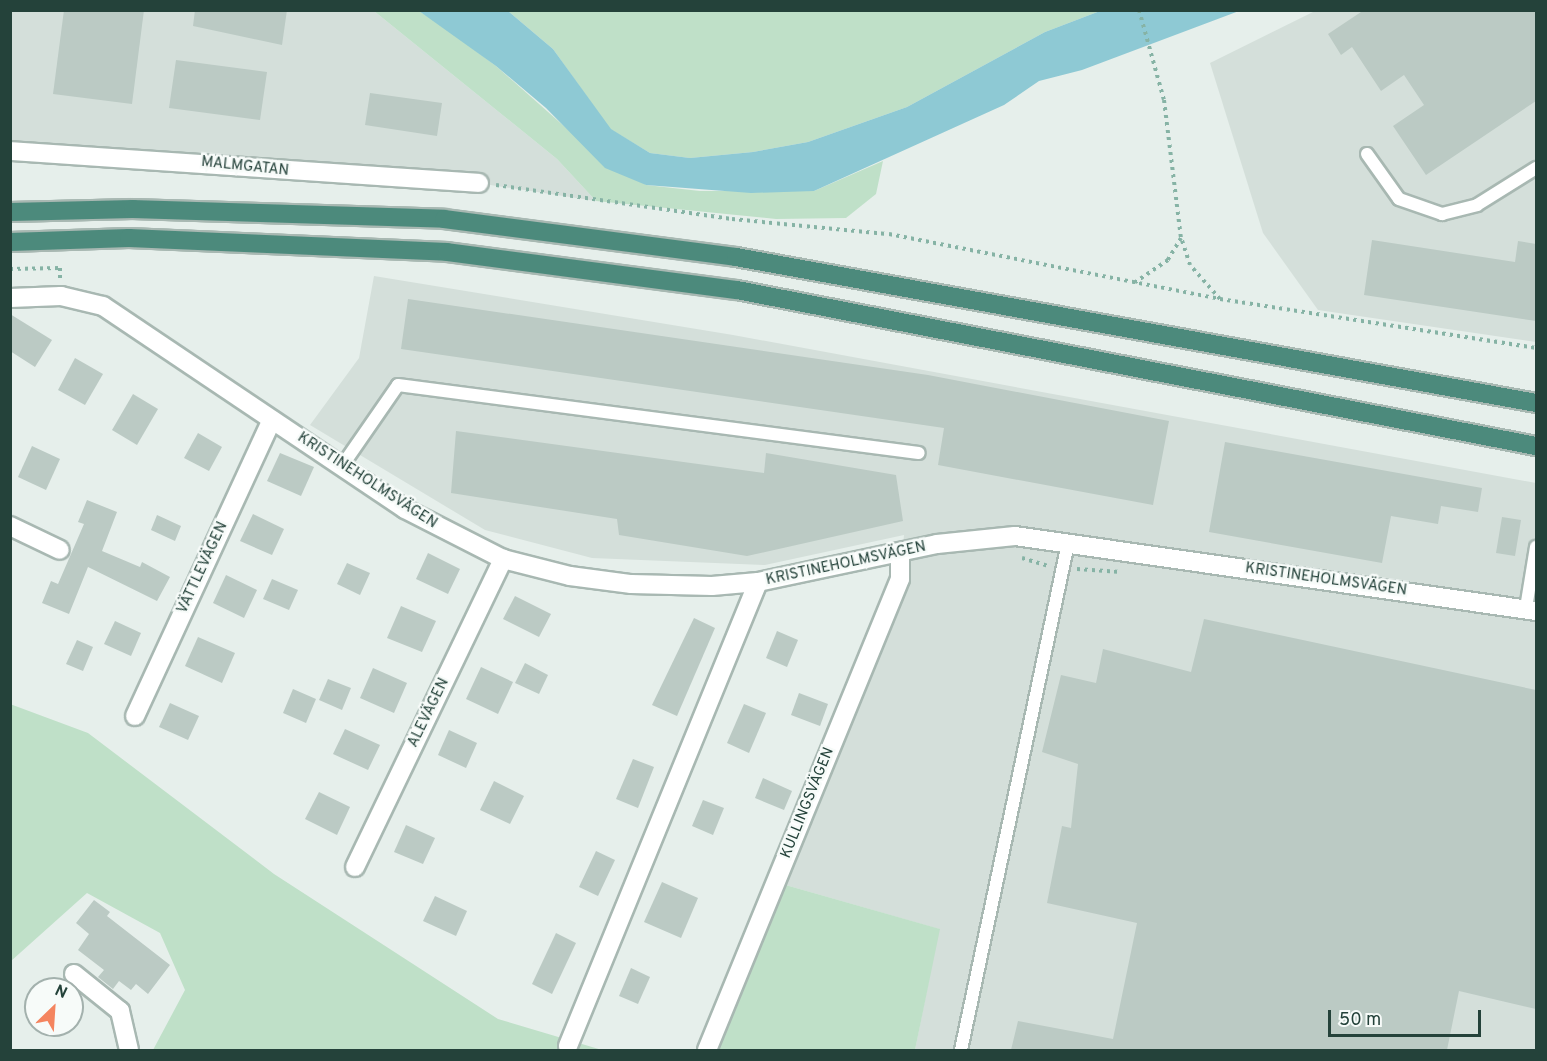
<!DOCTYPE html>
<meta charset="utf-8">
<style>
body{margin:0}
#map{position:relative;width:1547px;height:1061px;overflow:hidden;background:#e6efeb;font-family:Overpass,sans-serif}
div>[style]{position:absolute}
[style*='--x']{left:calc(var(--x)*1px);top:calc(var(--y)*1px);width:calc(var(--w)*1px);rotate:calc(var(--a)*1deg)}
.built>*{inset:0;background:#d4dfda}
.green>*{inset:0;background:#bfe0c8}
.water>*{inset:0;background:#8ec9d4}
.building>*{inset:0;background:#bbcac4}
.path>*{height:4px;margin-top:-2px;transform-origin:0;background:repeating-linear-gradient(90deg,#86b3a5 0 3px,transparent 0 7.5px)}
.roads{filter:drop-shadow(2px 0 #a8b8b2) drop-shadow(-2px 0 #a8b8b2) drop-shadow(0 2px #a8b8b2) drop-shadow(0 -2px #a8b8b2)}
.service>*{height:12px;margin:-6px;padding:0 6px;transform-origin:6px;border-radius:6px;background:#fff}
.minor>*{height:18px;margin:-9px;padding:0 9px;transform-origin:9px;border-radius:9px;background:#fff}
.tertiary>*{height:18px;margin:-9px;padding:0 9px;transform-origin:9px;border-radius:9px;background:#fff}
.trunk>*{height:18px;margin:-9px;padding:0 9px;transform-origin:9px;border-radius:9px;background:#4c8a7c}
span{translate:-50% -50%;white-space:nowrap;text-align:center;line-height:1.15;-webkit-text-stroke:5px #f7fbf9;paint-order:stroke}
.street-label{font-size:15px;color:#24423a}
.frame{position:absolute;inset:0;border:12px solid #24423a;pointer-events:none}
.north{position:absolute;left:24px;top:977px;width:60px;height:60px;box-sizing:border-box;background:#f7fbf9;border:2px solid #a3b1ad;border-radius:50%;rotate:25deg;font-size:16px;font-weight:700;line-height:24px;text-align:center;color:#24423a}
.north::after{content:'';display:block;margin:auto;width:21px;height:27px;background:#f4845f;clip-path:polygon(50% 0,100% 100%,50% 72%,0 100%)}
.scale{position:absolute;left:1328px;top:1010px;width:153px;height:27px;box-sizing:border-box;border:3px solid #24423a;border-top:0;padding-left:8px;font-size:18px;line-height:21px;white-space:nowrap;color:#24423a;-webkit-text-stroke:4px #f7fbf9;paint-order:stroke}
</style>
<div id="map">
<div class="built">
<i style="clip-path:polygon(10px 11px,374px 11px,557px 159px,596px 201px,366px 166px,11px 141px)"></i>
<i style="clip-path:polygon(1315px 11px,1536px 11px,1536px 342px,1318px 310px,1263px 233px,1210px 63px)"></i>
<i style="clip-path:polygon(374px 276px,733px 335px,1536px 483px,1536px 1050px,915px 1050px,939px 929px,782px 884px,899px 590px,904px 535px,765px 565px,592px 558px,485px 530px,310px 425px,359px 358px)"></i>
</div>
<div class="green">
<i style="clip-path:polygon(374px 11px,419px 11px,441px 25px,496px 66px,574px 135px,646px 185px,700px 191px,814px 191px,883px 161px,876px 194px,846px 218px,776px 219px,596px 201px,557px 159px)"></i>
<i style="clip-path:polygon(508px 11px,1100px 11px,1045px 32px,907px 107px,808px 142px,753px 152px,690px 158px,650px 153px,610px 129px,553px 49px)"></i>
<i style="clip-path:polygon(10px 704px,88px 733px,274px 874px,498px 1019px,602px 1050px,153px 1050px,185px 990px,160px 933px,87px 893px,11px 961px)"></i>
<i style="clip-path:polygon(782px 884px,940px 929px,915px 1050px,713px 1050px)"></i>
</div>
<div class="water">
<i style="clip-path:polygon(419px 11px,508px 11px,553px 49px,611px 129px,650px 153px,690px 158px,753px 152px,808px 142px,907px 107px,1045px 32px,1100px 11px,1239px 11px,1082px 70px,1039px 81px,1004px 105px,814px 191px,751px 193px,646px 185px,605px 168px,546px 108px,496px 66px)"></i>
</div>
<div class="building">
<i style="clip-path:polygon(64px 10px,144px 10px,132px 104px,53px 94px)"></i>
<i style="clip-path:polygon(195px 10px,287px 10px,282px 45px,193px 26px)"></i>
<i style="clip-path:polygon(1364px 10px,1536px 10px,1536px 101px,1426px 175px,1393px 126px,1424px 105px,1404px 75px,1381px 91px,1352px 47px,1341px 55px,1328px 34px)"></i>
<i style="clip-path:polygon(176px 60px,267px 72px,260px 120px,169px 108px)"></i>
<i style="clip-path:polygon(370px 93px,442px 103px,437px 136px,365px 125px)"></i>
<i style="clip-path:polygon(1372px 240px,1515px 262px,1518px 241px,1536px 244px,1536px 321px,1364px 295px)"></i>
<i style="clip-path:polygon(408px 299px,928px 375px,1169px 421px,1153px 505px,938px 465px,944px 428px,401px 349px)"></i>
<i style="clip-path:polygon(10px 314px,52px 340px,35px 367px,10px 351px)"></i>
<i style="clip-path:polygon(75px 358px,103px 374px,85px 405px,58px 390px)"></i>
<i style="clip-path:polygon(133px 394px,158px 409px,137px 445px,112px 430px)"></i>
<i style="clip-path:polygon(456px 431px,764px 473px,766px 453px,896px 475px,903px 521px,747px 556px,619px 535px,617px 519px,451px 493px)"></i>
<i style="clip-path:polygon(198px 433px,222px 447px,209px 471px,184px 458px)"></i>
<i style="clip-path:polygon(1225px 442px,1482px 488px,1478px 512px,1441px 506px,1438px 524px,1391px 516px,1382px 563px,1209px 532px)"></i>
<i style="clip-path:polygon(32px 446px,60px 459px,46px 490px,18px 477px)"></i>
<i style="clip-path:polygon(280px 453px,314px 467px,301px 496px,267px 481px)"></i>
<i style="clip-path:polygon(87px 500px,117px 512px,102px 551px,140px 567px,142px 562px,170px 577px,157px 601px,88px 567px,69px 614px,42px 603px,51px 581px,58px 584px,84px 524px,78px 522px)"></i>
<i style="clip-path:polygon(253px 514px,284px 529px,272px 555px,240px 541px)"></i>
<i style="clip-path:polygon(157px 515px,181px 526px,175px 541px,151px 530px)"></i>
<i style="clip-path:polygon(1502px 517px,1521px 520px,1515px 556px,1496px 553px)"></i>
<i style="clip-path:polygon(428px 553px,460px 569px,448px 594px,416px 579px)"></i>
<i style="clip-path:polygon(347px 563px,370px 573px,360px 595px,337px 584px)"></i>
<i style="clip-path:polygon(226px 575px,257px 590px,244px 618px,213px 603px)"></i>
<i style="clip-path:polygon(272px 579px,298px 590px,289px 610px,263px 599px)"></i>
<i style="clip-path:polygon(515px 596px,551px 614px,539px 637px,503px 619px)"></i>
<i style="clip-path:polygon(401px 606px,436px 621px,422px 652px,387px 638px)"></i>
<i style="clip-path:polygon(694px 618px,715px 628px,677px 716px,652px 705px)"></i>
<i style="clip-path:polygon(1204px 619px,1536px 690px,1536px 1009px,1459px 991px,1447px 1050px,1011px 1050px,1018px 1021px,1113px 1039px,1137px 923px,1047px 903px,1062px 826px,1071px 828px,1078px 764px,1042px 752px,1061px 675px,1096px 683px,1103px 649px,1191px 672px)"></i>
<i style="clip-path:polygon(115px 621px,141px 633px,131px 656px,104px 644px)"></i>
<i style="clip-path:polygon(777px 631px,798px 640px,787px 667px,766px 658px)"></i>
<i style="clip-path:polygon(198px 637px,235px 653px,222px 683px,185px 666px)"></i>
<i style="clip-path:polygon(77px 640px,93px 647px,83px 671px,66px 664px)"></i>
<i style="clip-path:polygon(525px 663px,548px 675px,539px 694px,515px 683px)"></i>
<i style="clip-path:polygon(481px 667px,513px 682px,498px 714px,466px 699px)"></i>
<i style="clip-path:polygon(373px 668px,407px 683px,394px 713px,360px 698px)"></i>
<i style="clip-path:polygon(328px 679px,351px 688px,342px 710px,319px 700px)"></i>
<i style="clip-path:polygon(293px 689px,316px 699px,306px 723px,283px 713px)"></i>
<i style="clip-path:polygon(799px 693px,828px 704px,820px 726px,791px 715px)"></i>
<i style="clip-path:polygon(170px 703px,199px 716px,188px 740px,159px 727px)"></i>
<i style="clip-path:polygon(744px 704px,766px 713px,749px 753px,727px 743px)"></i>
<i style="clip-path:polygon(345px 729px,380px 745px,368px 770px,333px 754px)"></i>
<i style="clip-path:polygon(449px 730px,477px 743px,466px 768px,438px 755px)"></i>
<i style="clip-path:polygon(633px 759px,654px 767px,638px 808px,616px 799px)"></i>
<i style="clip-path:polygon(763px 778px,792px 791px,784px 810px,755px 798px)"></i>
<i style="clip-path:polygon(494px 781px,524px 796px,510px 824px,480px 810px)"></i>
<i style="clip-path:polygon(319px 792px,350px 807px,337px 835px,305px 819px)"></i>
<i style="clip-path:polygon(703px 800px,724px 808px,713px 835px,692px 826px)"></i>
<i style="clip-path:polygon(406px 825px,435px 838px,423px 864px,394px 852px)"></i>
<i style="clip-path:polygon(596px 851px,615px 860px,598px 896px,579px 887px)"></i>
<i style="clip-path:polygon(662px 882px,698px 898px,681px 938px,644px 922px)"></i>
<i style="clip-path:polygon(435px 896px,467px 911px,456px 936px,423px 921px)"></i>
<i style="clip-path:polygon(94px 900px,110px 912px,107px 916px,170px 965px,148px 994px,136px 984px,131px 990px,119px 981px,113px 989px,98px 977px,104px 970px,78px 950px,89px 934px,76px 923px)"></i>
<i style="clip-path:polygon(556px 933px,576px 943px,552px 994px,532px 984px)"></i>
<i style="clip-path:polygon(631px 968px,650px 977px,638px 1004px,619px 996px)"></i>
</div>
<div class="path">
<i style="--x:1139;--y:10;--w:93;--a:74.5"></i>
<i style="--x:1164;--y:100;--w:139;--a:83"></i>
<i style="--x:496;--y:185;--w:238;--a:8.2"></i>
<i style="--x:732;--y:219;--w:158;--a:5.5"></i>
<i style="--x:889;--y:234;--w:337;--a:11.1"></i>
<i style="--x:1220;--y:299;--w:45;--a:-131.4"></i>
<i style="--x:1190;--y:265;--w:28;--a:-108"></i>
<i style="--x:1181;--y:238;--w:26;--a:121"></i>
<i style="--x:1168;--y:260;--w:40;--a:146"></i>
<i style="--x:10;--y:269;--w:50;--a:-1.1"></i>
<i style="--x:60;--y:268;--w:10;--a:90"></i>
<i style="--x:1220;--y:299;--w:320;--a:8.8"></i>
<i style="--x:1022;--y:558;--w:28;--a:17"></i>
<i style="--x:1077;--y:569;--w:44;--a:3.9"></i>
</div>
<div class="roads">
<div class="service">
<i style="--x:1367;--y:154;--w:55;--a:54.6"></i>
<i style="--x:1399;--y:199;--w:46;--a:19.2"></i>
<i style="--x:1442;--y:214;--w:36;--a:-14"></i>
<i style="--x:1477;--y:205;--w:70;--a:-32.1"></i>
<i style="--x:342;--y:466;--w:98;--a:-55.3"></i>
<i style="--x:398;--y:385;--w:525;--a:7.44"></i>
<i style="--x:1526;--y:608;--w:62;--a:-80.7"></i>
<i style="--x:961;--y:1050;--w:518;--a:-78.08"></i>
</div>
<div class="minor">
<i style="--x:10;--y:151;--w:470;--a:3.9"></i>
<i style="--x:10;--y:526;--w:55;--a:25.6"></i>
<i style="--x:135;--y:716;--w:326;--a:-65.2"></i>
<i style="--x:355;--y:867;--w:342;--a:-64.3"></i>
<i style="--x:74;--y:974;--w:59;--a:38.8"></i>
<i style="--x:120;--y:1011;--w:40;--a:77"></i>
<i style="--x:568;--y:1046;--w:501;--a:-67.73"></i>
<i style="--x:707;--y:1050;--w:509;--a:-67.72"></i>
<i style="--x:900;--y:579;--w:26;--a:-90"></i>
</div>
<div class="tertiary">
<i style="--x:10;--y:298;--w:51;--a:-2.2"></i>
<i style="--x:61;--y:296;--w:43;--a:13.4"></i>
<i style="--x:103;--y:306;--w:364;--a:33.9"></i>
<i style="--x:405;--y:509;--w:110;--a:27"></i>
<i style="--x:503;--y:559;--w:69;--a:14.2"></i>
<i style="--x:570;--y:576;--w:62;--a:7.5"></i>
<i style="--x:631;--y:584;--w:81;--a:1.4"></i>
<i style="--x:712;--y:586;--w:46;--a:-5"></i>
<i style="--x:758;--y:582;--w:183;--a:-12"></i>
<i style="--x:937;--y:544;--w:78;--a:-5.9"></i>
<i style="--x:1015;--y:536;--w:526;--a:8.19"></i>
</div>
<div class="trunk">
<i style="--x:10;--y:212;--w:123;--a:-1.4"></i>
<i style="--x:133;--y:209;--w:311;--a:1.8"></i>
<i style="--x:444;--y:219;--w:294;--a:7.4"></i>
<i style="--x:736;--y:257;--w:813;--a:10.34"></i>
<i style="--x:10;--y:242;--w:119;--a:-1.9"></i>
<i style="--x:129;--y:238;--w:318;--a:2.5"></i>
<i style="--x:447;--y:252;--w:292;--a:7.5"></i>
<i style="--x:737;--y:290;--w:814;--a:11.05"></i>
</div>
</div>
<div class="street-label">
<span style="left:245px;top:167px;rotate:6deg">MALMGATAN</span>
<span style="left:367px;top:481px;rotate:33deg">KRISTINEHOLMSVÄGEN</span>
<span style="left:846px;top:564px;rotate:-12deg">KRISTINEHOLMSVÄGEN</span>
<span style="left:203px;top:568px;rotate:-65deg">VÄTTLEVÄGEN</span>
<span style="left:1326px;top:580px;rotate:8deg">KRISTINEHOLMSVÄGEN</span>
<span style="left:429px;top:713px;rotate:-64deg">ALEVÄGEN</span>
<span style="left:808px;top:803px;rotate:-68deg">KULLINGSVÄGEN</span>
</div>
<div class="frame"></div>
<div class="north">N</div>
<div class="scale">50 m</div>
</div>
